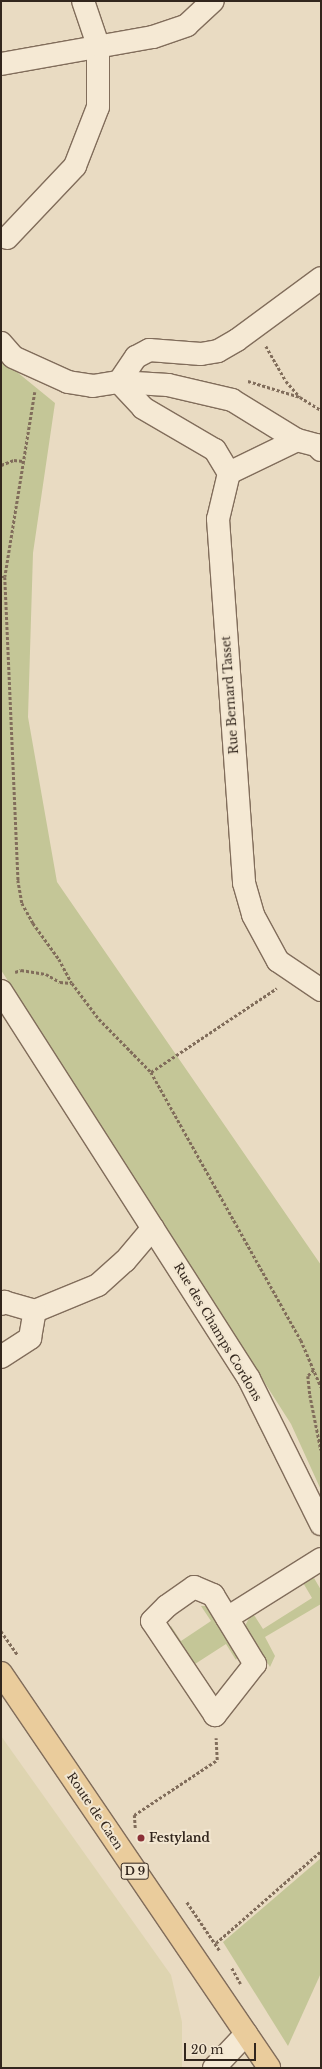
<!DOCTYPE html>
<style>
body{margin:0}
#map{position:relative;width:322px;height:2069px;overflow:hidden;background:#e9dbc2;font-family:"Libre Baskerville",serif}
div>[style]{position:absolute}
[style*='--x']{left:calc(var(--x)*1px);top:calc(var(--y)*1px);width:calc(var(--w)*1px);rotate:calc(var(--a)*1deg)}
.farmland>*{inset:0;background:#ded4b0}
.green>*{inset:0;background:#c4c697}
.path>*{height:2.5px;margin-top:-1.25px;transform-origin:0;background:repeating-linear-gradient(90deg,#816d5b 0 3px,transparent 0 5px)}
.roads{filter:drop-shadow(1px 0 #816d5b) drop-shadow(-1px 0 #816d5b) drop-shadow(0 1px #816d5b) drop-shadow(0 -1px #816d5b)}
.street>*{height:22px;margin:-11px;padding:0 11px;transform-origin:11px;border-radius:11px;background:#f5e9d4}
.primary>*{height:22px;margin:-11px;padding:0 11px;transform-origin:11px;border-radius:11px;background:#eacc9c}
.dots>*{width:11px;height:11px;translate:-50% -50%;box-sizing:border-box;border:2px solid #f2e6d0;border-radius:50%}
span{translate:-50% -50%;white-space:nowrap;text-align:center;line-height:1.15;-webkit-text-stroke:4px #f2e6d0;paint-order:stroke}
.shield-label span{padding:1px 3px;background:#f2e6d0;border:1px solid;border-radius:3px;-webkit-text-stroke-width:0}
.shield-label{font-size:11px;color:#32261d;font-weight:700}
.street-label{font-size:12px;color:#32261d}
.poi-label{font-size:12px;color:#32261d;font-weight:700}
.left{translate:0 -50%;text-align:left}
.frame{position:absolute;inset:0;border:2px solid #32261d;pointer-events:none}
.scale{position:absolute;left:184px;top:2043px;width:72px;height:18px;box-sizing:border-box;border:2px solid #32261d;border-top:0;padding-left:5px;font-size:12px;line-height:14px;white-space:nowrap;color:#32261d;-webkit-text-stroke:3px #f2e6d0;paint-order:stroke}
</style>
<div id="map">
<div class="farmland">
<i style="clip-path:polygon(1px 1736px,171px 1975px,182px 2022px,182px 2068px,1px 2068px)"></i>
</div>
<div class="green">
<i style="clip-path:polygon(1px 359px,55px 403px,33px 553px,28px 717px,57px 882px,321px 1265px,321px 1490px,291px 1424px,1px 970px)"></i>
<i style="clip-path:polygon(314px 1578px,321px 1590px,321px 1604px,265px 1637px,275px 1656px,270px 1667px,245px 1626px,252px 1612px,263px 1629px,312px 1598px,302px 1581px)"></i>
<i style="clip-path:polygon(201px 1606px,208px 1606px,238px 1656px,236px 1660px,226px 1644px,195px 1664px,205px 1680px,169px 1629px,171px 1626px,181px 1641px,211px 1621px)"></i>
<i style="clip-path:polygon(321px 1858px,321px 1973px,288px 2046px,223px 1942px)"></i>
</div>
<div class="path">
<i style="--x:266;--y:346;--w:40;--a:60.3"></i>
<i style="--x:286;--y:381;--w:21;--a:49"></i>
<i style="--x:248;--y:381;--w:54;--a:17.1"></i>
<i style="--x:300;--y:397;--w:25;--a:32"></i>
<i style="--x:35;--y:392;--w:187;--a:99.2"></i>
<i style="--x:5;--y:577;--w:303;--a:87.5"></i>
<i style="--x:18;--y:880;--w:23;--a:80"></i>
<i style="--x:22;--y:903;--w:23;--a:61"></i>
<i style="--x:33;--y:923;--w:44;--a:54.2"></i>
<i style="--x:59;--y:959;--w:27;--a:62"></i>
<i style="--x:72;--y:983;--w:45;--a:53.1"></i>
<i style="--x:99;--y:1019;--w:74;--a:45.5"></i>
<i style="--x:151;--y:1072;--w:307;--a:60.8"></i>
<i style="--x:301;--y:1340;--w:51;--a:66.9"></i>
<i style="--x:1;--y:465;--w:14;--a:-21"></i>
<i style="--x:14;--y:460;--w:9;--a:6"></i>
<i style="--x:1;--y:577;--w:4;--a:0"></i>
<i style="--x:15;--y:972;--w:6;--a:-18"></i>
<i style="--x:21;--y:970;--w:25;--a:9"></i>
<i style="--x:46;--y:974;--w:16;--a:30"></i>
<i style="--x:60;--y:982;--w:11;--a:5"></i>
<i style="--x:151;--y:1072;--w:151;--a:-33.7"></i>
<i style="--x:314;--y:1370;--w:8;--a:135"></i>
<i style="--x:308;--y:1376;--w:19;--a:84"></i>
<i style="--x:310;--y:1395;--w:56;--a:78.7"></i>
<i style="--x:1;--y:1631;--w:29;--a:55"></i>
<i style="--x:135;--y:1828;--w:13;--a:-94"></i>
<i style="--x:134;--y:1815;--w:100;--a:-33.5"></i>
<i style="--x:217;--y:1760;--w:22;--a:-93"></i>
<i style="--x:187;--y:1902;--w:59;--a:56"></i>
<i style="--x:216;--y:1943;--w:140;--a:-41.2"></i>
<i style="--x:232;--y:1968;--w:18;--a:61"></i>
</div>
<div class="roads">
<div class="street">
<i style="--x:1;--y:64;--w:154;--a:-10.1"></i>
<i style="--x:153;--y:37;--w:36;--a:-19"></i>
<i style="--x:187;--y:25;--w:35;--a:-43"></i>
<i style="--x:7;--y:238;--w:99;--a:-46.6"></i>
<i style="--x:75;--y:166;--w:63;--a:-68.7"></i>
<i style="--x:98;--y:107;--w:62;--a:-90"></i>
<i style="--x:98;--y:45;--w:46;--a:-108.8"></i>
<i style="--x:1;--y:343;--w:18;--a:49"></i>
<i style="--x:13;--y:357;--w:60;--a:24.4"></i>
<i style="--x:68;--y:382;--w:25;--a:9"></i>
<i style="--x:93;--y:386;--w:26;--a:-9"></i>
<i style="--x:119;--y:382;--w:49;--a:3.5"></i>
<i style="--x:168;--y:385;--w:66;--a:13.2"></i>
<i style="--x:232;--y:400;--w:76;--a:31.6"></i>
<i style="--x:297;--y:440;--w:20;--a:15"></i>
<i style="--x:316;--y:445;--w:7;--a:45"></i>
<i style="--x:119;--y:382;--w:30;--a:-56"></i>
<i style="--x:136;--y:357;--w:15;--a:-28"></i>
<i style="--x:149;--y:350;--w:52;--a:4.4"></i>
<i style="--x:201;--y:354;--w:17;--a:-10"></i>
<i style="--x:218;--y:351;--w:22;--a:-30"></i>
<i style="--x:237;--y:340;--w:104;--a:-36.4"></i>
<i style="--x:119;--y:382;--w:35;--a:47"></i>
<i style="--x:143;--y:408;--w:83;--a:30.3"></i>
<i style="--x:215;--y:450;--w:27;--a:59"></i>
<i style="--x:297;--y:440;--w:76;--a:154.1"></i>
<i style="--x:229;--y:473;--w:47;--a:103.4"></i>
<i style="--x:218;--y:519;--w:365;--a:85.9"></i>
<i style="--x:244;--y:883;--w:33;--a:74"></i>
<i style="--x:253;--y:915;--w:52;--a:61.5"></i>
<i style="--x:278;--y:961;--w:52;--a:34"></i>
<i style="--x:1;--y:991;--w:460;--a:57.4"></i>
<i style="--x:249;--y:1379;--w:162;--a:63.6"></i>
<i style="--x:1;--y:1304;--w:4;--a:-34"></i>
<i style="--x:4;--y:1302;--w:32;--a:16"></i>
<i style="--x:35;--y:1311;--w:68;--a:-22.4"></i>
<i style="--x:98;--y:1285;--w:36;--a:-42"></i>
<i style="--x:125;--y:1261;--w:43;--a:-49.7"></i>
<i style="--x:1;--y:1357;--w:35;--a:-33"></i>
<i style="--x:30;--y:1338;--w:27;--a:-80"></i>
<i style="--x:194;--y:1587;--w:21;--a:23"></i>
<i style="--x:213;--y:1595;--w:81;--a:58.7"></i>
<i style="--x:255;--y:1664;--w:65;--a:128.1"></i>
<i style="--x:215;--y:1715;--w:113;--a:-123.8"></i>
<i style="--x:152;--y:1621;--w:21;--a:-45"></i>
<i style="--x:167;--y:1606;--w:33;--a:-35"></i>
<i style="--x:227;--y:1618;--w:111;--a:-32.1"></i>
<i style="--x:214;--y:2068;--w:47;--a:-46.7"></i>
</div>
<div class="primary">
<i style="--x:1;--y:1673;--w:477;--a:55.8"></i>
</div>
</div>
<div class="dots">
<i style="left:141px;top:1838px;background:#8b3037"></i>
</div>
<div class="shield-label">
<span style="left:135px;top:1871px">D 9</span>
</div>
<div class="street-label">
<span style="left:230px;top:695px;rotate:-94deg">Rue Bernard Tasset</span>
<span style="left:218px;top:1332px;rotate:59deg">Rue des Champs Cordons</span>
<span style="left:95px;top:1811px;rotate:56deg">Route de Caen</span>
</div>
<div class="poi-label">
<span class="left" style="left:149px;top:1838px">Festyland</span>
</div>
<div class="frame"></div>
<div class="scale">20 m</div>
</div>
